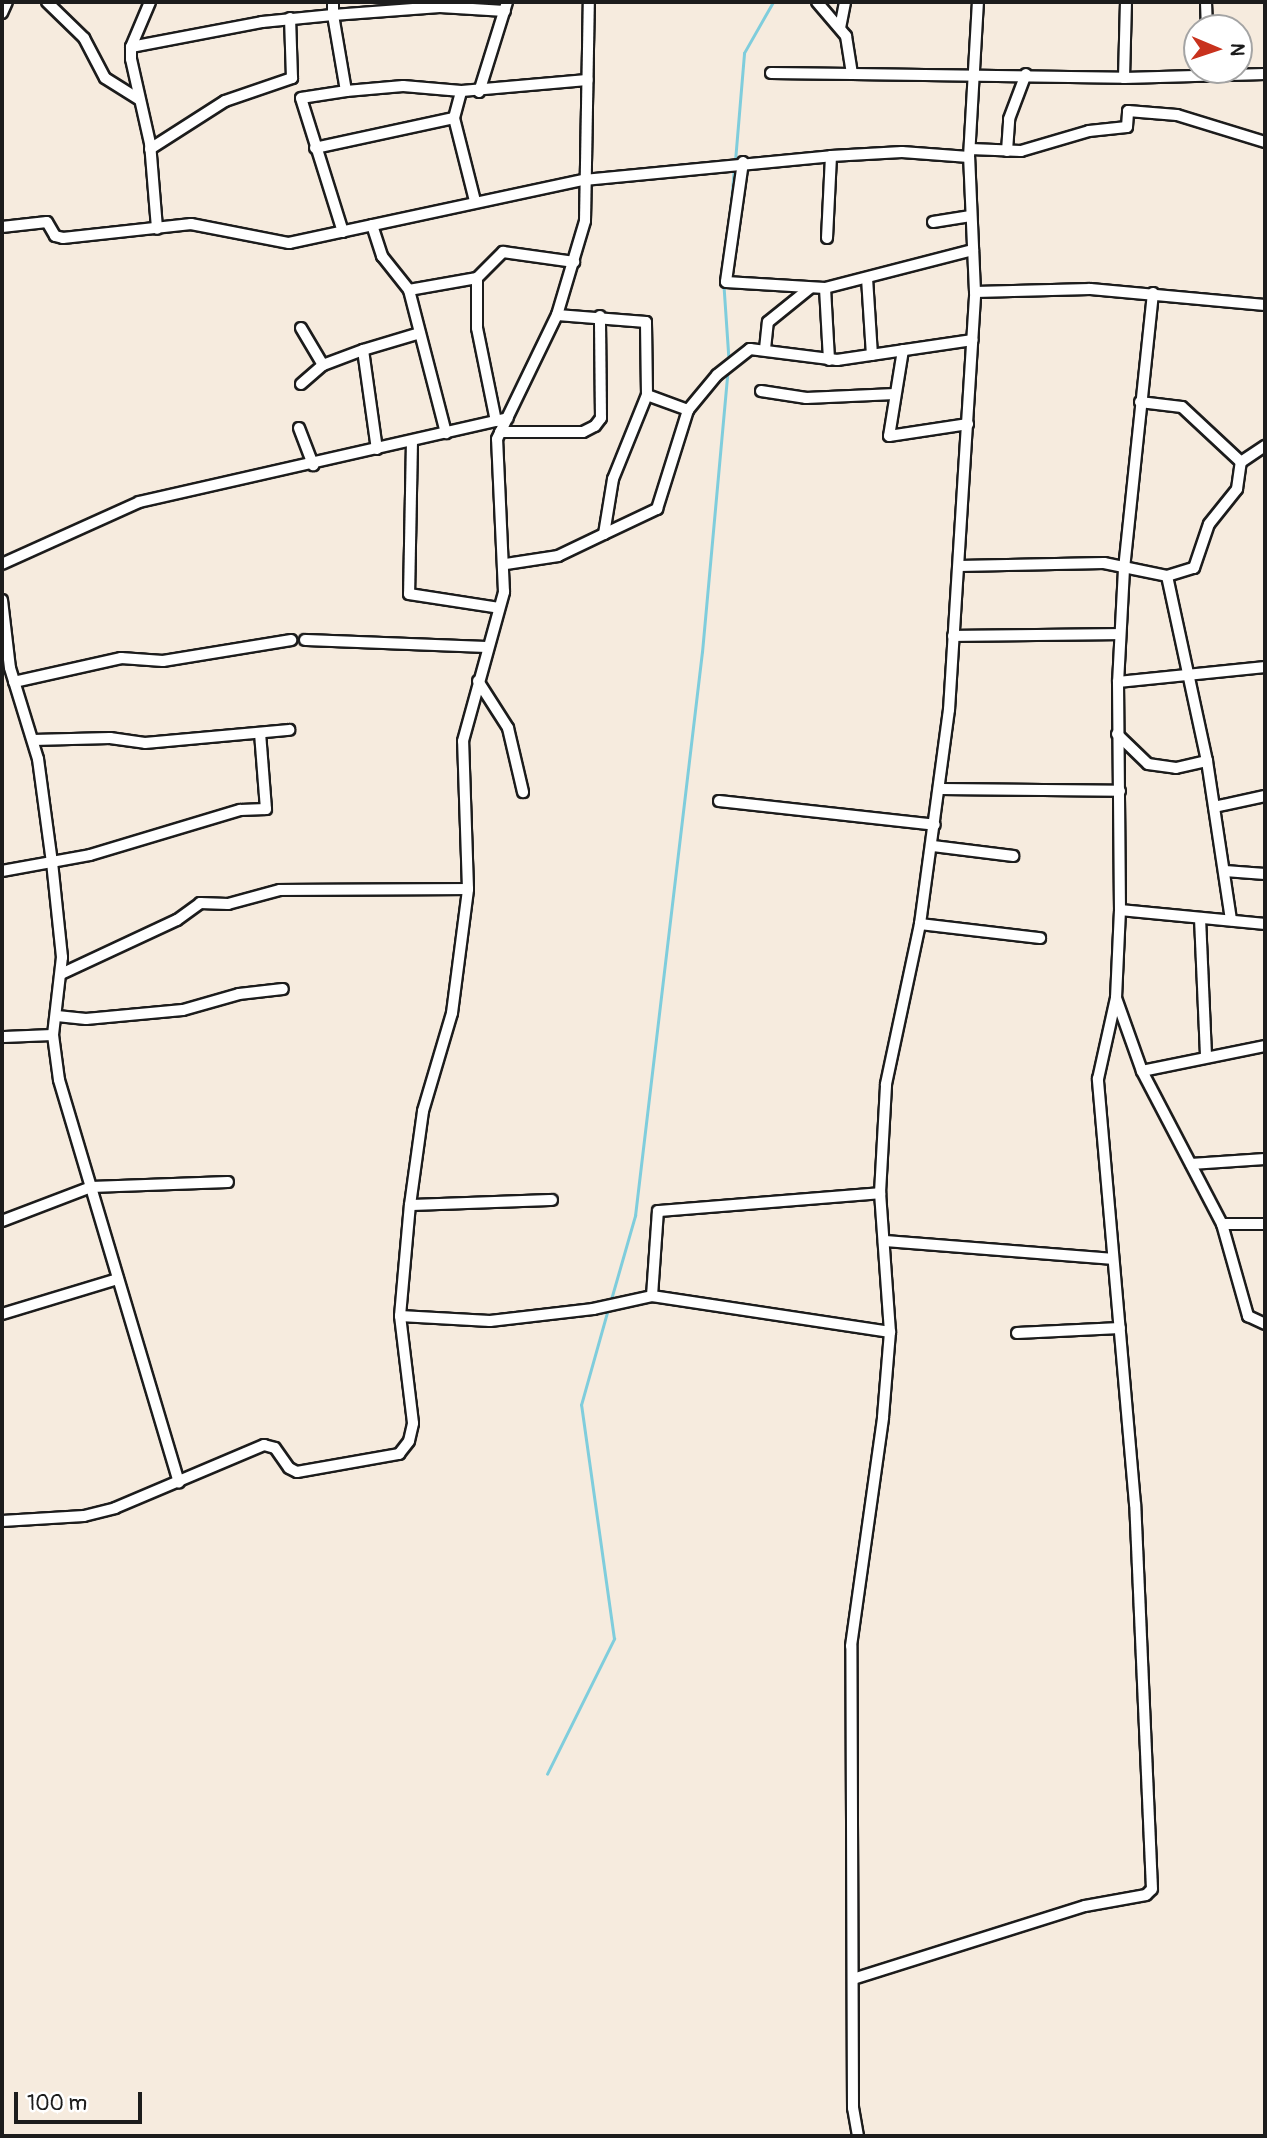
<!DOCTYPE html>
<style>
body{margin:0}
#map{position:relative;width:1267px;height:2138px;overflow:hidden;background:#f6ebde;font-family:Pangolin,sans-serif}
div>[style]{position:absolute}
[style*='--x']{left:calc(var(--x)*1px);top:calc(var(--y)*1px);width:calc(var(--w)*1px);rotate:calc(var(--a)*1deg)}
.stream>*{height:2.5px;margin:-1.25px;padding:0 1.25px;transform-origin:1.25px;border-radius:1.25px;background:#7fcddc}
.roads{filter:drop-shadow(2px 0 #1c1c1c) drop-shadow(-2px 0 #1c1c1c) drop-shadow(0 2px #1c1c1c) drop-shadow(0 -2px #1c1c1c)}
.minor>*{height:10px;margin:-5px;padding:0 5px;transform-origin:5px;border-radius:5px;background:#fff}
span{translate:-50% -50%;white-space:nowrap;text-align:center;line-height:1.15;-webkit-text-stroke:5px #fff;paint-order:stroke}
.frame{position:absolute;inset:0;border:4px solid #1c1c1c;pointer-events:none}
.north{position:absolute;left:1183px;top:14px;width:70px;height:70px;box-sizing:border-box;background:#fff;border:2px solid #a4a4a4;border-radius:50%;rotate:92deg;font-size:19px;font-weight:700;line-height:28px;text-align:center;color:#1c1c1c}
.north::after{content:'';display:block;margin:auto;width:24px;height:32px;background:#c8321e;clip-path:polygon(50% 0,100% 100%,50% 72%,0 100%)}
.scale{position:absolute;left:14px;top:2092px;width:128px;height:32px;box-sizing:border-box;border:4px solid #1c1c1c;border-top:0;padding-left:9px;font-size:21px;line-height:24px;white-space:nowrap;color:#1c1c1c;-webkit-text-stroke:5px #fff;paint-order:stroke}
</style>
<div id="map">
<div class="stream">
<i style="--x:735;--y:161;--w:108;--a:-85.2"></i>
<i style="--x:744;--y:53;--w:59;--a:-60.4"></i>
<i style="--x:729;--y:227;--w:60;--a:-85.2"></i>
<i style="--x:724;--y:286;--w:73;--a:86.1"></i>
<i style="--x:610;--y:1303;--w:91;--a:-74"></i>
<i style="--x:635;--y:1216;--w:568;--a:-83.23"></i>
<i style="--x:702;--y:652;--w:284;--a:-84.8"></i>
<i style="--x:547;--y:1774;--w:151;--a:-63.6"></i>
<i style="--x:614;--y:1639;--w:236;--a:-98"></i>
<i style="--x:581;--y:1405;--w:100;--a:-74.3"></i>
</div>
<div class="roads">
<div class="minor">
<i style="--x:47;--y:2;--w:52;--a:44.2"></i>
<i style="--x:84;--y:38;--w:45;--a:62.3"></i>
<i style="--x:105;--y:78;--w:41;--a:32.2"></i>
<i style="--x:150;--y:2;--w:49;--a:112.9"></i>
<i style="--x:131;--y:47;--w:12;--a:90"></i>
<i style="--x:131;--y:59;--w:86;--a:77.3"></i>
<i style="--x:150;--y:143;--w:86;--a:85.3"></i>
<i style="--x:817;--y:2;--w:45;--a:49.5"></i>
<i style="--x:846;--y:36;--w:38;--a:81"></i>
<i style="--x:852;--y:74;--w:272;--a:0.8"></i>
<i style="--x:1124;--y:78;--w:141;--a:-1.6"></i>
<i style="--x:1206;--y:2;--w:26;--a:88"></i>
<i style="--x:2;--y:13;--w:12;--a:-66"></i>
<i style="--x:840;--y:28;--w:26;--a:-79"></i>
<i style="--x:131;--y:47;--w:133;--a:-10.8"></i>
<i style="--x:262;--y:22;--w:71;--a:-5.6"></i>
<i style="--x:333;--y:15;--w:13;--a:-90"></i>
<i style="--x:771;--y:73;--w:81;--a:0.7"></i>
<i style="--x:1124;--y:78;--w:76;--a:-88.5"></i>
<i style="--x:461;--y:91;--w:58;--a:-175.1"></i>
<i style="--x:403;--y:86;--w:57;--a:175"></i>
<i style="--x:346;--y:91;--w:77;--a:-99.7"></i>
<i style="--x:333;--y:15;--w:107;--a:-4.3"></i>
<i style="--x:440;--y:7;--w:65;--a:3.5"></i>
<i style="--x:479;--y:92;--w:94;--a:-72.7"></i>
<i style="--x:315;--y:148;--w:142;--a:-12.2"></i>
<i style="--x:150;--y:149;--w:89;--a:-32.6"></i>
<i style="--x:225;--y:101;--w:71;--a:-18.9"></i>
<i style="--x:292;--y:78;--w:60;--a:-91.9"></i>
<i style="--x:970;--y:149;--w:51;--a:2.2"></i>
<i style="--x:1021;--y:151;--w:71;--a:-16.4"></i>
<i style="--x:1089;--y:131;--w:38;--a:-6"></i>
<i style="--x:1127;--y:127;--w:16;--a:-86"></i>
<i style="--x:1128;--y:111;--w:49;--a:4.7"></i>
<i style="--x:1177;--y:115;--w:92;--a:17.1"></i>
<i style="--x:1007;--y:151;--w:32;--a:-86"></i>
<i style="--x:1009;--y:119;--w:48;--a:-69.3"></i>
<i style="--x:743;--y:162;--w:121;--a:98.1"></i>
<i style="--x:726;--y:282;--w:99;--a:3.5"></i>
<i style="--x:825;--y:288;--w:153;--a:-14.4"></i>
<i style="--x:475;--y:201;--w:86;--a:-104.2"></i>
<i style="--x:454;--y:118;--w:28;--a:-75"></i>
<i style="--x:461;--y:91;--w:127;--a:-5"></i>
<i style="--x:933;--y:222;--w:38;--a:-9"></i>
<i style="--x:372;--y:225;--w:33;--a:72"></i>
<i style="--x:382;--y:256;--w:43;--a:51.5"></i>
<i style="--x:409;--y:290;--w:148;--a:75.5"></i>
<i style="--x:2;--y:227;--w:45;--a:-6.3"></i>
<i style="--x:47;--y:222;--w:16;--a:60"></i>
<i style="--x:55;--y:236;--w:8;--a:14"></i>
<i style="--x:63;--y:238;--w:129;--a:-6.2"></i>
<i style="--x:191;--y:224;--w:100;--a:11"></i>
<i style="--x:289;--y:243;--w:302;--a:-12.1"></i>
<i style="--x:584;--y:180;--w:248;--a:-5.5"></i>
<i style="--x:831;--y:156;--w:71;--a:-3.2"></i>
<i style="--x:902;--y:152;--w:67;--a:4.3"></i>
<i style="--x:343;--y:232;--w:140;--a:-107.4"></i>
<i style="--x:301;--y:98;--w:46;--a:-8.8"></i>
<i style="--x:827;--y:238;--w:82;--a:-87.2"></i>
<i style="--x:477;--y:278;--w:37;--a:-45"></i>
<i style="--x:503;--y:252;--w:72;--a:8"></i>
<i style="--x:867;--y:278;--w:77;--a:86.3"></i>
<i style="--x:825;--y:288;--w:72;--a:86.8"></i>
<i style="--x:409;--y:290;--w:69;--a:-10"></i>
<i style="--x:477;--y:278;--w:50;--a:90"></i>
<i style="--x:477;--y:328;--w:95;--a:78.5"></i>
<i style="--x:975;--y:292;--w:115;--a:-1.5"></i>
<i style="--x:1090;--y:289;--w:176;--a:5.2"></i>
<i style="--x:1153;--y:293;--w:278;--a:96"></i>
<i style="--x:1124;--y:569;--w:113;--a:93"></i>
<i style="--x:1118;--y:682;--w:228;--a:89.5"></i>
<i style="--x:1120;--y:910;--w:88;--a:92.6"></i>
<i style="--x:1116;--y:998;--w:77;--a:70.4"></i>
<i style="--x:1142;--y:1071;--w:173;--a:62.4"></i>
<i style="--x:1222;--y:1224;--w:96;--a:74.2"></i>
<i style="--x:1248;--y:1316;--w:19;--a:25"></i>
<i style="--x:301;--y:328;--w:43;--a:59.3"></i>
<i style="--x:765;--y:349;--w:27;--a:-84"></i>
<i style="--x:768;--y:322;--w:54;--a:-39"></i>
<i style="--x:363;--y:350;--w:59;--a:-16.6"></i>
<i style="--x:903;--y:350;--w:87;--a:99.2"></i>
<i style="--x:889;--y:436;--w:80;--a:-8.6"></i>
<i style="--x:301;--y:384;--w:29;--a:-41"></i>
<i style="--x:323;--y:365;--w:43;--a:-20.6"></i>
<i style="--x:363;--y:350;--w:100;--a:82"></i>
<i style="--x:761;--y:391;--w:46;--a:8.8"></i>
<i style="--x:806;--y:398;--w:89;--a:-2.6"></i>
<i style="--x:647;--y:395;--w:44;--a:20.1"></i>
<i style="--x:1140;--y:402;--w:42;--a:6.8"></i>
<i style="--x:1182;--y:407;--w:81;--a:43"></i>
<i style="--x:1241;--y:462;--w:29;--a:-34"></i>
<i style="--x:299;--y:428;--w:40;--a:69"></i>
<i style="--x:500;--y:432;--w:83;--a:0"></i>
<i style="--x:583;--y:432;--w:13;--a:-27"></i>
<i style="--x:595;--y:426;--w:10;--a:-53"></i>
<i style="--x:601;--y:418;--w:102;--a:-90.6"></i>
<i style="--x:412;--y:441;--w:153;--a:91.1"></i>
<i style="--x:409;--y:594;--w:91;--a:8.8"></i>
<i style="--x:604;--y:534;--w:59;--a:-25.3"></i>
<i style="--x:657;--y:509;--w:104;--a:-72.6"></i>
<i style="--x:688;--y:410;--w:45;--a:-50.4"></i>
<i style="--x:717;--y:375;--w:42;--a:-38.2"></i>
<i style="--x:750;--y:349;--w:88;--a:7.2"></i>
<i style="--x:837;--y:360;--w:137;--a:-8.4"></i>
<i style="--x:2;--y:564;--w:150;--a:-24.3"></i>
<i style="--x:139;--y:502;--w:378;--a:-12.8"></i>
<i style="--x:506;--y:564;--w:53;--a:-8.7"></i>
<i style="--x:558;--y:556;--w:51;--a:-25.6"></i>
<i style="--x:604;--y:534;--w:56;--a:-80.7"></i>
<i style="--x:613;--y:479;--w:91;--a:-68"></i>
<i style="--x:647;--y:395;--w:73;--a:-90.8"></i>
<i style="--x:646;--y:322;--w:89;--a:-175.5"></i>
<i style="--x:959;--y:566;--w:145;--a:-1.2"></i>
<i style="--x:1104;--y:563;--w:64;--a:11.7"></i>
<i style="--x:1167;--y:576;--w:189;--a:77.8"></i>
<i style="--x:1207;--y:761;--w:161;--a:81.4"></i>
<i style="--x:1167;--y:576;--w:28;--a:-17"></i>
<i style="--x:1194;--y:568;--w:46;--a:-71.2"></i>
<i style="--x:1209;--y:524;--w:45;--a:-51.3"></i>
<i style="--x:1237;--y:489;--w:27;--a:-82"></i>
<i style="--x:2;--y:600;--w:68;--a:83.3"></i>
<i style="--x:10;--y:668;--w:95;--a:72.9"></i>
<i style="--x:38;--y:759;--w:104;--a:82.3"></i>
<i style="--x:52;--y:862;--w:96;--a:84"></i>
<i style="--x:62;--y:957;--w:79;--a:96.6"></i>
<i style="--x:53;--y:1035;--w:45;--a:82.4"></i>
<i style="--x:59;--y:1080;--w:420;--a:73.4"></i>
<i style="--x:953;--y:636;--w:167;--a:-0.7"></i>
<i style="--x:305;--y:640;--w:183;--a:2.2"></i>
<i style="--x:478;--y:681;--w:56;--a:57.4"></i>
<i style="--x:508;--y:728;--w:66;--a:76.8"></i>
<i style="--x:14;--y:682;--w:110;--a:-12.6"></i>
<i style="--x:121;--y:658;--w:42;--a:4.1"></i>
<i style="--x:163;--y:661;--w:130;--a:-9.3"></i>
<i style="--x:1118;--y:682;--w:148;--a:-5.8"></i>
<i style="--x:1117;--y:734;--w:43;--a:44.1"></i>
<i style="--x:1148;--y:764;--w:28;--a:8"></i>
<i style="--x:1176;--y:768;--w:32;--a:-13"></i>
<i style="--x:33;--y:740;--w:77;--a:-1.5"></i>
<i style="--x:110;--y:738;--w:35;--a:8"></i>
<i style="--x:145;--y:743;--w:145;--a:-5.2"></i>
<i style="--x:941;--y:789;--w:179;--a:0.6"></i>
<i style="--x:719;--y:801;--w:217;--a:6.3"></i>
<i style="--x:1214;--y:807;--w:52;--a:-12.2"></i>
<i style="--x:933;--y:846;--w:81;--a:7.1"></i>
<i style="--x:2;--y:871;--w:89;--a:-10.3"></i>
<i style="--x:90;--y:855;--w:157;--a:-16.7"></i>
<i style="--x:240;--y:810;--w:26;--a:-2"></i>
<i style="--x:266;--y:809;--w:76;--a:-94.5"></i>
<i style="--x:1225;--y:871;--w:40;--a:4.3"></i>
<i style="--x:1120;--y:910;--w:146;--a:5.5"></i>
<i style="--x:1200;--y:918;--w:139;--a:87.5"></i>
<i style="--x:920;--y:924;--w:121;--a:6.7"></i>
<i style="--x:61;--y:974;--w:128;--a:-25"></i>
<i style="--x:177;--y:920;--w:29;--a:-36"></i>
<i style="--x:200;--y:903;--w:28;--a:2"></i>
<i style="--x:228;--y:904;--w:54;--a:-15.1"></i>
<i style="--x:280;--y:890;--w:188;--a:-0.3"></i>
<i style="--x:57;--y:1016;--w:29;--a:6"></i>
<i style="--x:86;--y:1019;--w:97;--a:-5.3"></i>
<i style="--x:183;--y:1010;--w:58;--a:-15.9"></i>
<i style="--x:239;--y:994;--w:44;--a:-6.5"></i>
<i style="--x:2;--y:1037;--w:51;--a:-2.2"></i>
<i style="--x:1142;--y:1071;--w:126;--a:-11.5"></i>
<i style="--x:1191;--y:1164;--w:74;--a:-3.9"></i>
<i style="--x:410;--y:1205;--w:142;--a:-2"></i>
<i style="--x:2;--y:1221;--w:95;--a:-20.9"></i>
<i style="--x:91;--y:1187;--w:137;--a:-2.1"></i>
<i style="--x:1222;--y:1224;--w:43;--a:0"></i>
<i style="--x:884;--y:1241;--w:229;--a:4.5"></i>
<i style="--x:652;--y:1296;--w:241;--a:8.6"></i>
<i style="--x:2;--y:1314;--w:121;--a:-16.8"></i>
<i style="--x:400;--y:1316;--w:90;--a:3.2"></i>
<i style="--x:490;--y:1321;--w:104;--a:-6.6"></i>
<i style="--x:593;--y:1309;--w:60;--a:-12.4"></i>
<i style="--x:652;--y:1296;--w:85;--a:-86"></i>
<i style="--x:658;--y:1211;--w:223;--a:-4.6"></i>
<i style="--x:1017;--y:1333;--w:103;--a:-2.8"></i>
<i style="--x:2;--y:1521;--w:82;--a:-3.5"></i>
<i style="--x:84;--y:1516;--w:32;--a:-14"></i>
<i style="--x:115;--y:1508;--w:162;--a:-22.9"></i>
<i style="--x:264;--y:1445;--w:11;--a:15"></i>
<i style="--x:275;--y:1448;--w:24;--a:55"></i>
<i style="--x:289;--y:1468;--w:9;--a:27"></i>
<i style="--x:297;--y:1472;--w:104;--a:-10"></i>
<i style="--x:399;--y:1454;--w:16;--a:-52"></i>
<i style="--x:409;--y:1441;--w:18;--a:-77"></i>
<i style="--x:413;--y:1423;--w:108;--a:-96.9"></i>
<i style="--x:400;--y:1316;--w:111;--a:-84.9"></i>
<i style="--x:410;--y:1205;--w:95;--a:-82.1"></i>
<i style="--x:423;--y:1111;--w:102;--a:-73.5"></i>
<i style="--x:452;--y:1013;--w:125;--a:-82.6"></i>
<i style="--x:468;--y:889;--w:148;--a:-91.9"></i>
<i style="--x:463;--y:741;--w:155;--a:-74.6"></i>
<i style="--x:504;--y:592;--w:153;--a:-92.6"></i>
<i style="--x:497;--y:439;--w:138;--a:-64.2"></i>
<i style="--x:557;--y:315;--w:98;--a:-73.4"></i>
<i style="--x:585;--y:221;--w:219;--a:-89"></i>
<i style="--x:853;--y:1979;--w:243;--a:-17.5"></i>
<i style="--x:1085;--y:1906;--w:62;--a:-10.2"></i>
<i style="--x:1146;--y:1895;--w:8;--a:-45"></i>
<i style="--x:1152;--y:1889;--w:385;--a:-92.5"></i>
<i style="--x:1135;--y:1504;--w:427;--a:-95"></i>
<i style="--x:1098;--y:1079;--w:83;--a:-77.5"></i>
<i style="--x:858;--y:2136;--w:28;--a:-100"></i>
<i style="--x:853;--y:2108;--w:462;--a:-90.2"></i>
<i style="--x:851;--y:1646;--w:231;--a:-82"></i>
<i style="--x:883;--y:1417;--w:85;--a:-85.3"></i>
<i style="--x:890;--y:1332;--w:139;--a:-94.1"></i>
<i style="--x:880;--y:1193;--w:109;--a:-86.8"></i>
<i style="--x:886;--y:1084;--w:164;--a:-78"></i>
<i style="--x:920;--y:924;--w:216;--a:-82.3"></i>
<i style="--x:949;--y:710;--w:419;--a:-86.4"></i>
<i style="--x:975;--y:292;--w:135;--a:-92.5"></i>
<i style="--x:969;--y:157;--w:155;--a:-86.7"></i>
</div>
</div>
<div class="frame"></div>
<div class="north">N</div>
<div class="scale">100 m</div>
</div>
